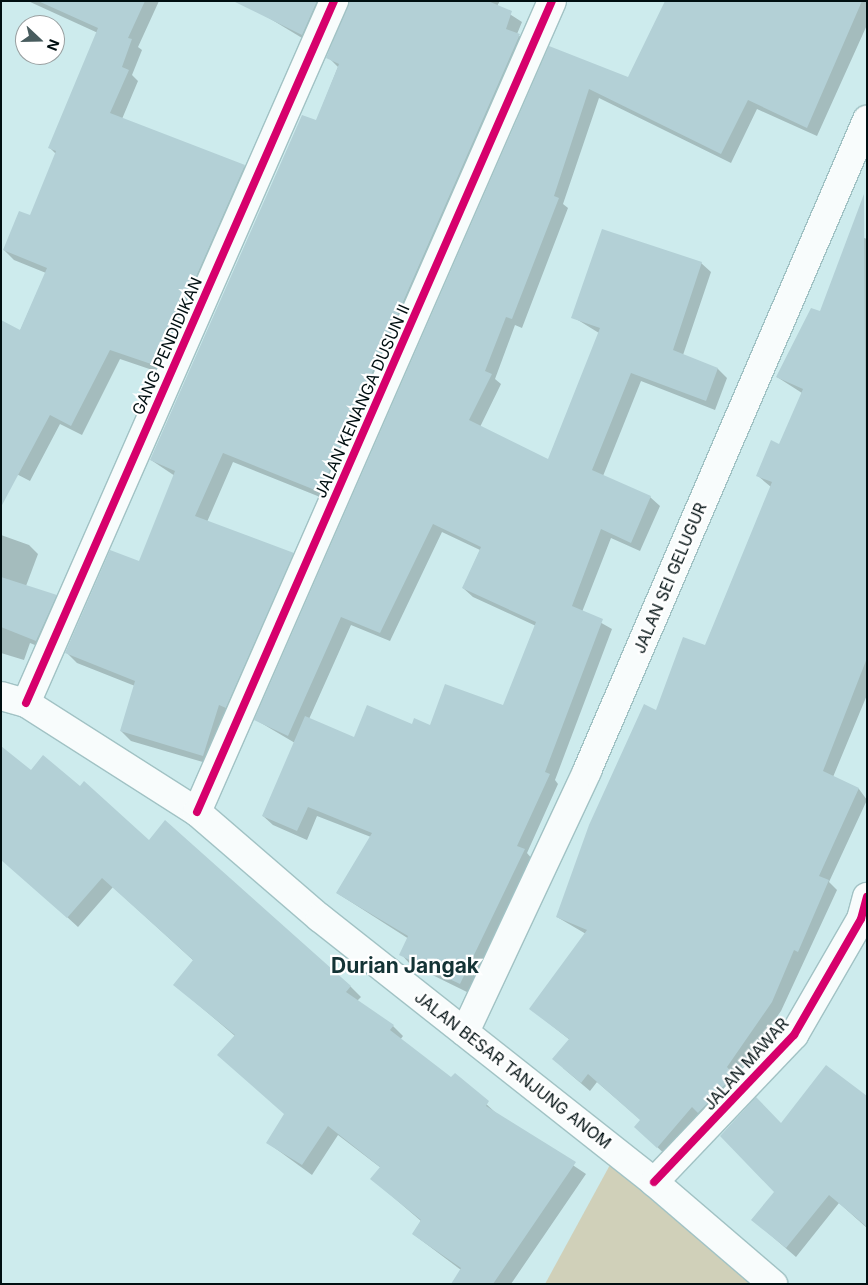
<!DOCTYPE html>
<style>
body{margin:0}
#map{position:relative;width:868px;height:1285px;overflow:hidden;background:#cdebed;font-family:Inter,sans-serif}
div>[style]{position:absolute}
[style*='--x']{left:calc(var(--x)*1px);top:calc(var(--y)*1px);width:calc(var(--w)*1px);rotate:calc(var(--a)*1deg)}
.green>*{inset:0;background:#d0d0b9}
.shadow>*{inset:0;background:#0003}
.building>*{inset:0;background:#b3d0d6}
.roads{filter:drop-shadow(1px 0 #a1c2c4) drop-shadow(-1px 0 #a1c2c4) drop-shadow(0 1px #a1c2c4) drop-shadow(0 -1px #a1c2c4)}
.street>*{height:28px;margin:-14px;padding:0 14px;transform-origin:14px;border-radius:14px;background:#f8fcfc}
.secondary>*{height:28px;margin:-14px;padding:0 14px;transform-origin:14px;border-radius:14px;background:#f8fcfc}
.primary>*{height:28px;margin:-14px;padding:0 14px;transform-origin:14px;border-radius:14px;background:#f8fcfc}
.cycleway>*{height:8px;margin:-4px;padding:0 4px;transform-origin:4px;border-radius:4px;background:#d6006c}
span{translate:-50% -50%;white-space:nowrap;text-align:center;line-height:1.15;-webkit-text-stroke:4.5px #fff;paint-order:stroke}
.street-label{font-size:16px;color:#000f11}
.district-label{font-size:21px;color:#143335;font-weight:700}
.frame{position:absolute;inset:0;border:2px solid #000f11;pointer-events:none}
.north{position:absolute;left:15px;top:15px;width:50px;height:50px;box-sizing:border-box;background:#fff;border:1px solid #999fa0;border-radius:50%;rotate:111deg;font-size:14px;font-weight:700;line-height:20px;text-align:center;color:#000f11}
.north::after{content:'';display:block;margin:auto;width:18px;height:22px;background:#485c5e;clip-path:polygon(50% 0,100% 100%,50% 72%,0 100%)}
</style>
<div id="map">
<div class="green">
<i style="clip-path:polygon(611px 1163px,757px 1284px,545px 1284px)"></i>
</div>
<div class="shadow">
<i style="clip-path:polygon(28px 1px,159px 1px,138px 47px,142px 50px,132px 75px,138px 81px,122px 119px,244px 166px,254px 176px,167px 375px,120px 359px,82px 435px,60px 424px,30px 481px,1px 466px,20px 331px,46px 273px,14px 260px,4px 250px,31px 217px,56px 154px,50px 148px,98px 33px)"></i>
<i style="clip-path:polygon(271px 1px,333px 1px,312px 44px,264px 15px)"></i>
<i style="clip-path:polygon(350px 1px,500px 1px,497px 6px,522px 22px,517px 34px,530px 45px,330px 501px,233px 462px,207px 522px,293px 554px,303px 564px,213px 765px,131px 741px,121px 731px,135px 686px,77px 663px,67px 653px,140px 563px,175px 476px,151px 460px,316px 122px,338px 67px,328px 57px)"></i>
<i style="clip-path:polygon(evenodd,667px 1px,867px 1px,867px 25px,817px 136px,757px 109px,731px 163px,599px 98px,563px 204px,568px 208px,522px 328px,515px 325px,495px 379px,501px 384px,480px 427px,548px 461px,599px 333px,573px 317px,701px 263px,711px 272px,683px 355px,718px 369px,727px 378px,715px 410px,641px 381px,603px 476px,650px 497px,660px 506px,640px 551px,611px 538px,582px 612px,612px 629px,555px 780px,558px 784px,527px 853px,533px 860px,469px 993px,410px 964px,401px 954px,409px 939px,337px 893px,371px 837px,317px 816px,307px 840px,273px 825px,263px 816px,295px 743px,256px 720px,550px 48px,629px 79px,667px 1px,442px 532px,480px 550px,463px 588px,473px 597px,536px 626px,504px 707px,431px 727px,413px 726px,354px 739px,309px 719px,351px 625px,390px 641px,442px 532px)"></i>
<i style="clip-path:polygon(850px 233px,867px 239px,867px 695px,833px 777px,859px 789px,867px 800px,829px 882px,837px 890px,781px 1011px,735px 1077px,742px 1085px,667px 1156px,645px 1136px,642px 1121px,597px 1082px,590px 1091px,563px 1068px,570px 1040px,531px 1009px,586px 934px,557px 917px,657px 712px,705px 647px,771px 487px,758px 476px,780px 446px,802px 393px,777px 377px,821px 313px)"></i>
<i style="clip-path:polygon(1px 535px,29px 545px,38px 554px,26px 586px,56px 596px,65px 604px,45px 649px,30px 643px,24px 660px,1px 653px)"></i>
<i style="clip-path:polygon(31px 771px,80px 788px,149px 841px,165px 822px,351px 987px,361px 997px,357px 1001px,393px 1026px,403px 1036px,400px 1040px,452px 1079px,455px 1075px,497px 1114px,586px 1174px,511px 1284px,453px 1284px,461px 1270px,413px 1234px,421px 1221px,372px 1179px,381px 1168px,338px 1135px,312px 1175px,268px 1143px,285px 1115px,235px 1036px,175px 985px,194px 961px,113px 887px,78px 927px,1px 857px)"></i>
<i style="clip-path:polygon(867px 1098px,867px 1228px,839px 1203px,796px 1257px,753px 1220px,775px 1192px,781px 1124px)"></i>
</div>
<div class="building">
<i style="clip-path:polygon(38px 1px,145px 1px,128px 38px,132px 39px,122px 67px,129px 70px,110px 113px,245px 165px,157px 366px,110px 350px,71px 426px,50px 415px,1px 507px,1px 320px,20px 330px,47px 268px,3px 250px,19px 211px,30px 215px,56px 151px,48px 148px,98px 28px)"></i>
<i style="clip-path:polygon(233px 1px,317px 1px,302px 35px)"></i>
<i style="clip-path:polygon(349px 1px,488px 1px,512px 11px,506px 29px,520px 34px,320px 492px,223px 453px,195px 516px,294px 553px,226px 708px,219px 705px,203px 756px,120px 731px,135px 681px,65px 653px,110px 550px,139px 561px,175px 471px,150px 460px,302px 115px,316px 120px,339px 64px,326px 58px)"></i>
<i style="clip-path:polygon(665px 1px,862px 1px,807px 128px,748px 100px,721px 154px,589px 89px,554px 196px,559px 198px,512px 319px,506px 317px,485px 371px,492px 374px,469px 420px,548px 459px,600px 328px,571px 318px,602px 229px,702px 262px,673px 350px,718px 368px,706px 401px,631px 373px,592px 470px,651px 496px,631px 543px,601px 529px,572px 606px,603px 619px,545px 772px,550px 774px,517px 846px,525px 849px,460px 984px,399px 955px,408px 936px,336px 893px,372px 833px,308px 807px,297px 831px,262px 816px,305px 716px,354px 737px,367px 705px,412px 724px,414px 718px,430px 725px,445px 684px,503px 705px,536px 622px,462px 588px,481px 547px,433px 524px,380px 633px,341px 617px,288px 736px,254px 720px,549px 46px,628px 77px)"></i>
<i style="clip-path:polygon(864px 194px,867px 658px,823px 771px,859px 788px,819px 876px,829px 880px,798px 952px,794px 950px,772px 1002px,727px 1067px,734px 1075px,698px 1113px,692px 1107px,657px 1148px,634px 1127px,640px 1120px,588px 1074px,581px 1083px,552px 1059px,569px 1039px,529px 1009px,587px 930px,556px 917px,589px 825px,644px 704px,656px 710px,683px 637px,705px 645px,733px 577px,772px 482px,756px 476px,771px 440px,779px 444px,803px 389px,776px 377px,811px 308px,820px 311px)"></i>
<i style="clip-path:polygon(1px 577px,57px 595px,36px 641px,1px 627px)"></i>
<i style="clip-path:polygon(1px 746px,31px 770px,43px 755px,80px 786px,84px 781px,149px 840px,165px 820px,351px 986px,346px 992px,394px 1025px,390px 1030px,451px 1077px,455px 1073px,489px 1101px,486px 1106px,576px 1162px,493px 1284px,451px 1284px,461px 1268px,412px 1234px,421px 1220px,370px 1179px,380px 1167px,328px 1126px,302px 1165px,266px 1143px,284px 1114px,217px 1055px,235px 1035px,173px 985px,193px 960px,102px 878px,67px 918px,1px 860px)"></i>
<i style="clip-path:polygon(826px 1065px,867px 1096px,867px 1227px,829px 1195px,786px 1248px,751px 1220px,774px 1192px,720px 1136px,756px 1097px,781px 1123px)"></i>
</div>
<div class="roads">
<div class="street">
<i style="--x:26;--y:703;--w:767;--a:-66.31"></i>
<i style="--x:197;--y:812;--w:885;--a:-66.36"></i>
<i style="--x:654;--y:1182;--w:203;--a:-46.4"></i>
<i style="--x:794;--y:1035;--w:134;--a:-60"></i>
<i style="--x:861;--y:919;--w:23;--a:-75"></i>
</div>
<div class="secondary">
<i style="--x:465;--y:1032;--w:288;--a:-64.9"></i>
<i style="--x:587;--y:771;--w:709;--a:-66.73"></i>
</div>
<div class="primary">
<i style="--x:1;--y:696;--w:26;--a:16"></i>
<i style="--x:26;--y:703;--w:203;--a:32.5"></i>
<i style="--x:197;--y:812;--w:162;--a:40.8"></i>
<i style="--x:320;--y:918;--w:426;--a:38.3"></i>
<i style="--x:654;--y:1182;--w:157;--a:40.6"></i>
</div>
</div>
<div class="cycleway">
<i style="--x:26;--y:703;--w:767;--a:-66.31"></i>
<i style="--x:197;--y:812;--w:885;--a:-66.36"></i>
<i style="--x:654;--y:1182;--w:203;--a:-46.4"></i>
<i style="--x:794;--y:1035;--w:134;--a:-60"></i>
<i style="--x:861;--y:919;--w:23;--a:-75"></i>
</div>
<div class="street-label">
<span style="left:167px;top:346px;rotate:-66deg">GANG PENDIDIKAN</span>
<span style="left:362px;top:401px;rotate:-66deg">JALAN KENANGA DUSUN II</span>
<span style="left:670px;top:578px;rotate:-67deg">JALAN SEI GELUGUR</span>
<span style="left:746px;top:1064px;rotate:-48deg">JALAN MAWAR</span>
<span style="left:513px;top:1070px;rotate:38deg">JALAN BESAR TANJUNG ANOM</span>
</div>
<div class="district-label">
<span style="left:405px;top:966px">Durian Jangak</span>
</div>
<div class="frame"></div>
<div class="north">N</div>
</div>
